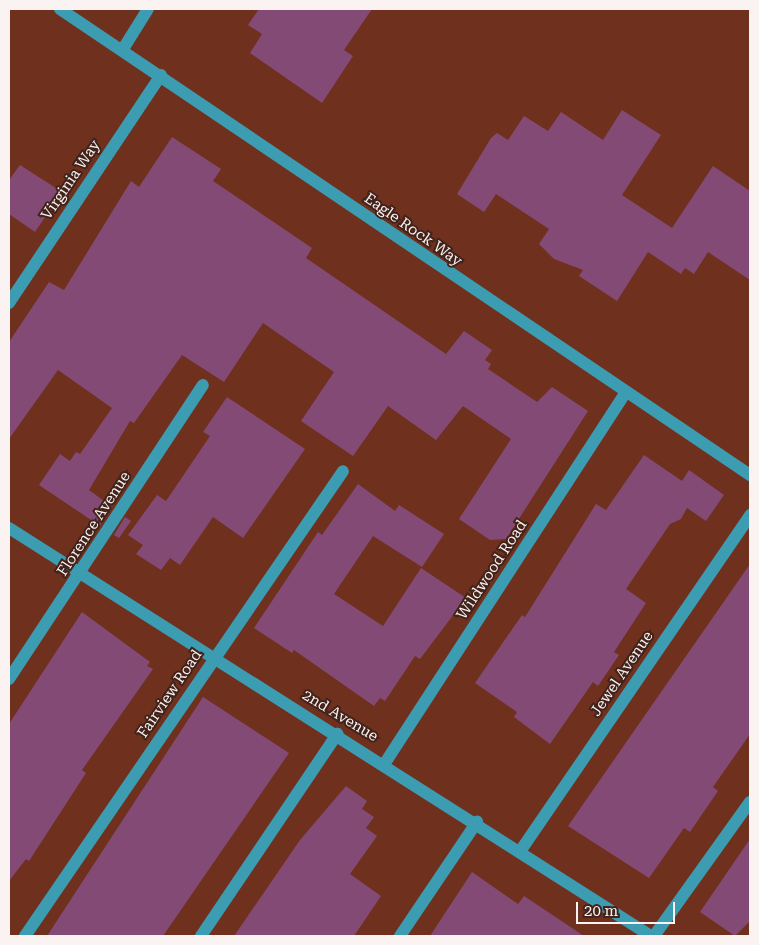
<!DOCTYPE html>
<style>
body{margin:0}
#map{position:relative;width:759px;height:945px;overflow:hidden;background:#70301e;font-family:"Roboto Serif",serif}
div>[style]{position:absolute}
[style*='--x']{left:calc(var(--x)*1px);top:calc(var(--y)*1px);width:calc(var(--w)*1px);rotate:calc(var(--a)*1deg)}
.building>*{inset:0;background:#834a75}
.minor>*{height:12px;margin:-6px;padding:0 6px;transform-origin:6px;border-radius:6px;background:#3c9cb2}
span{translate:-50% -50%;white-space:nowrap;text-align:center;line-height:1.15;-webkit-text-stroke:4px #41231b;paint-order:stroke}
.street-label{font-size:15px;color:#fbf3f1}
.frame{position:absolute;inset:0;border:10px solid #fbf3f1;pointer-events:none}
.scale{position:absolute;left:576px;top:902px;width:99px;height:22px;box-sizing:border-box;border:2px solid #fbf3f1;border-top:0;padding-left:6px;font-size:15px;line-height:18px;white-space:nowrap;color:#fbf3f1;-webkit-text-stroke:4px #41231b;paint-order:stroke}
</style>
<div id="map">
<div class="building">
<i style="clip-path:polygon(259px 9px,372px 9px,344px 50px,353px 56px,322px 103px,250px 53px,262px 34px,248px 25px)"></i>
<i style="clip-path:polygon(622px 110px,661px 135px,622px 195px,672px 228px,713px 166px,750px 191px,750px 280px,708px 252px,694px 274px,685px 268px,681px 274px,648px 252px,617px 301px,579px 276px,583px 270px,554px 259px,539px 244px,549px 229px,496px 194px,484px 212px,457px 194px,491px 138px,497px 133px,508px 140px,524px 116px,548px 131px,561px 112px,603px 140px)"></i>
<i style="clip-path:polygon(172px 137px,221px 169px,213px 181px,312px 248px,306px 258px,446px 354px,464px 331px,492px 350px,485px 360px,491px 364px,488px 369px,537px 402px,552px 387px,588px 411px,506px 539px,490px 540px,459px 519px,511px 439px,463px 406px,436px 440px,388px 406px,353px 456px,301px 421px,334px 372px,263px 323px,224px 382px,182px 355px,134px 423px,130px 421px,89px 490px,112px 507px,100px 526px,39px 485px,60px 454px,70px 461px,76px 452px,80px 454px,112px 408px,58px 370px,9px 439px,9px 342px,49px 282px,64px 290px,131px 181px,139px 187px)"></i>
<i style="clip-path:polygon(20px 165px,62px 192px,35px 232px,9px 214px,9px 180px)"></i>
<i style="clip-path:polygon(227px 397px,305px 449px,243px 538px,213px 517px,180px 565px,170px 558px,161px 570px,136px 554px,143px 545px,128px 535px,157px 495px,166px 501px,210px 436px,203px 432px)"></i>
<i style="clip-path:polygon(644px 455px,682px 481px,689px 470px,724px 495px,706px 521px,687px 508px,681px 519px,670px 524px,626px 589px,646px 603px,614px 652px,619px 655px,598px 686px,593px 682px,550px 744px,514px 717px,517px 712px,475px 683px,522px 615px,525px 617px,596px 504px,606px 510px)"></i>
<i style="clip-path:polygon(358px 484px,395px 511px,399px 505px,444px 534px,422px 567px,373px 536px,334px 594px,383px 626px,421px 568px,466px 598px,420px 659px,415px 656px,385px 701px,380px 698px,374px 706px,294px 650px,292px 653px,254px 628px,318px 532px,322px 535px)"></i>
<i style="clip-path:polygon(125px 517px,131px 521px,119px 538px,114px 535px)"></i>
<i style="clip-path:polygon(750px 564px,750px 734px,713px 787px,718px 791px,690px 832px,684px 828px,649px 878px,568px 826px)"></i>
<i style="clip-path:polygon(82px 612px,150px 662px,147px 666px,153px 669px,82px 770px,86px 773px,29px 861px,26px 859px,9px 881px,9px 724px)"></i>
<i style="clip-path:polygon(203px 697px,289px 753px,163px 936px,47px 936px)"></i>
<i style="clip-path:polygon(346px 786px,367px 801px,362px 809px,374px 817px,366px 828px,377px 836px,350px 874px,381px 896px,354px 936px,234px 936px,300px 840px)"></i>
<i style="clip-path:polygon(750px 839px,750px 921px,735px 936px,700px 912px)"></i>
<i style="clip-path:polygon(472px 872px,518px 904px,524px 896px,584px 936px,430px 936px)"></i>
</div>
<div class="minor">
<i style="--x:60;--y:9;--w:833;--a:34.03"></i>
<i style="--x:123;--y:49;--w:47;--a:-58"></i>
<i style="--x:9;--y:303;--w:274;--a:-56.3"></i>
<i style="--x:9;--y:528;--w:761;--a:32.44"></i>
<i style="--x:9;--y:679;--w:352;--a:-56.6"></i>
<i style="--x:385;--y:763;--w:440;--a:-57"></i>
<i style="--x:521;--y:850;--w:406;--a:-55.6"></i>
<i style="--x:25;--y:936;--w:563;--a:-55.63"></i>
<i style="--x:201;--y:936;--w:244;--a:-56"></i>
<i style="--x:400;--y:936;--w:138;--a:-56"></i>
<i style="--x:654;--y:936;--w:165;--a:-54.4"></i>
</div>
<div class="street-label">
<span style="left:71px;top:180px;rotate:-56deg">Virginia Way</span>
<span style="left:413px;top:230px;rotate:35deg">Eagle Rock Way</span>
<span style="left:94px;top:524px;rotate:-57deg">Florence Avenue</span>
<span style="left:492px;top:570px;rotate:-57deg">Wildwood Road</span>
<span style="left:622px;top:674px;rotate:-56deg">Jewel Avenue</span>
<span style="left:170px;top:694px;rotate:-56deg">Fairview Road</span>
<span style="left:340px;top:716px;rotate:31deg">2nd Avenue</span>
</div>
<div class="frame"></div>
<div class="scale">20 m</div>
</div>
